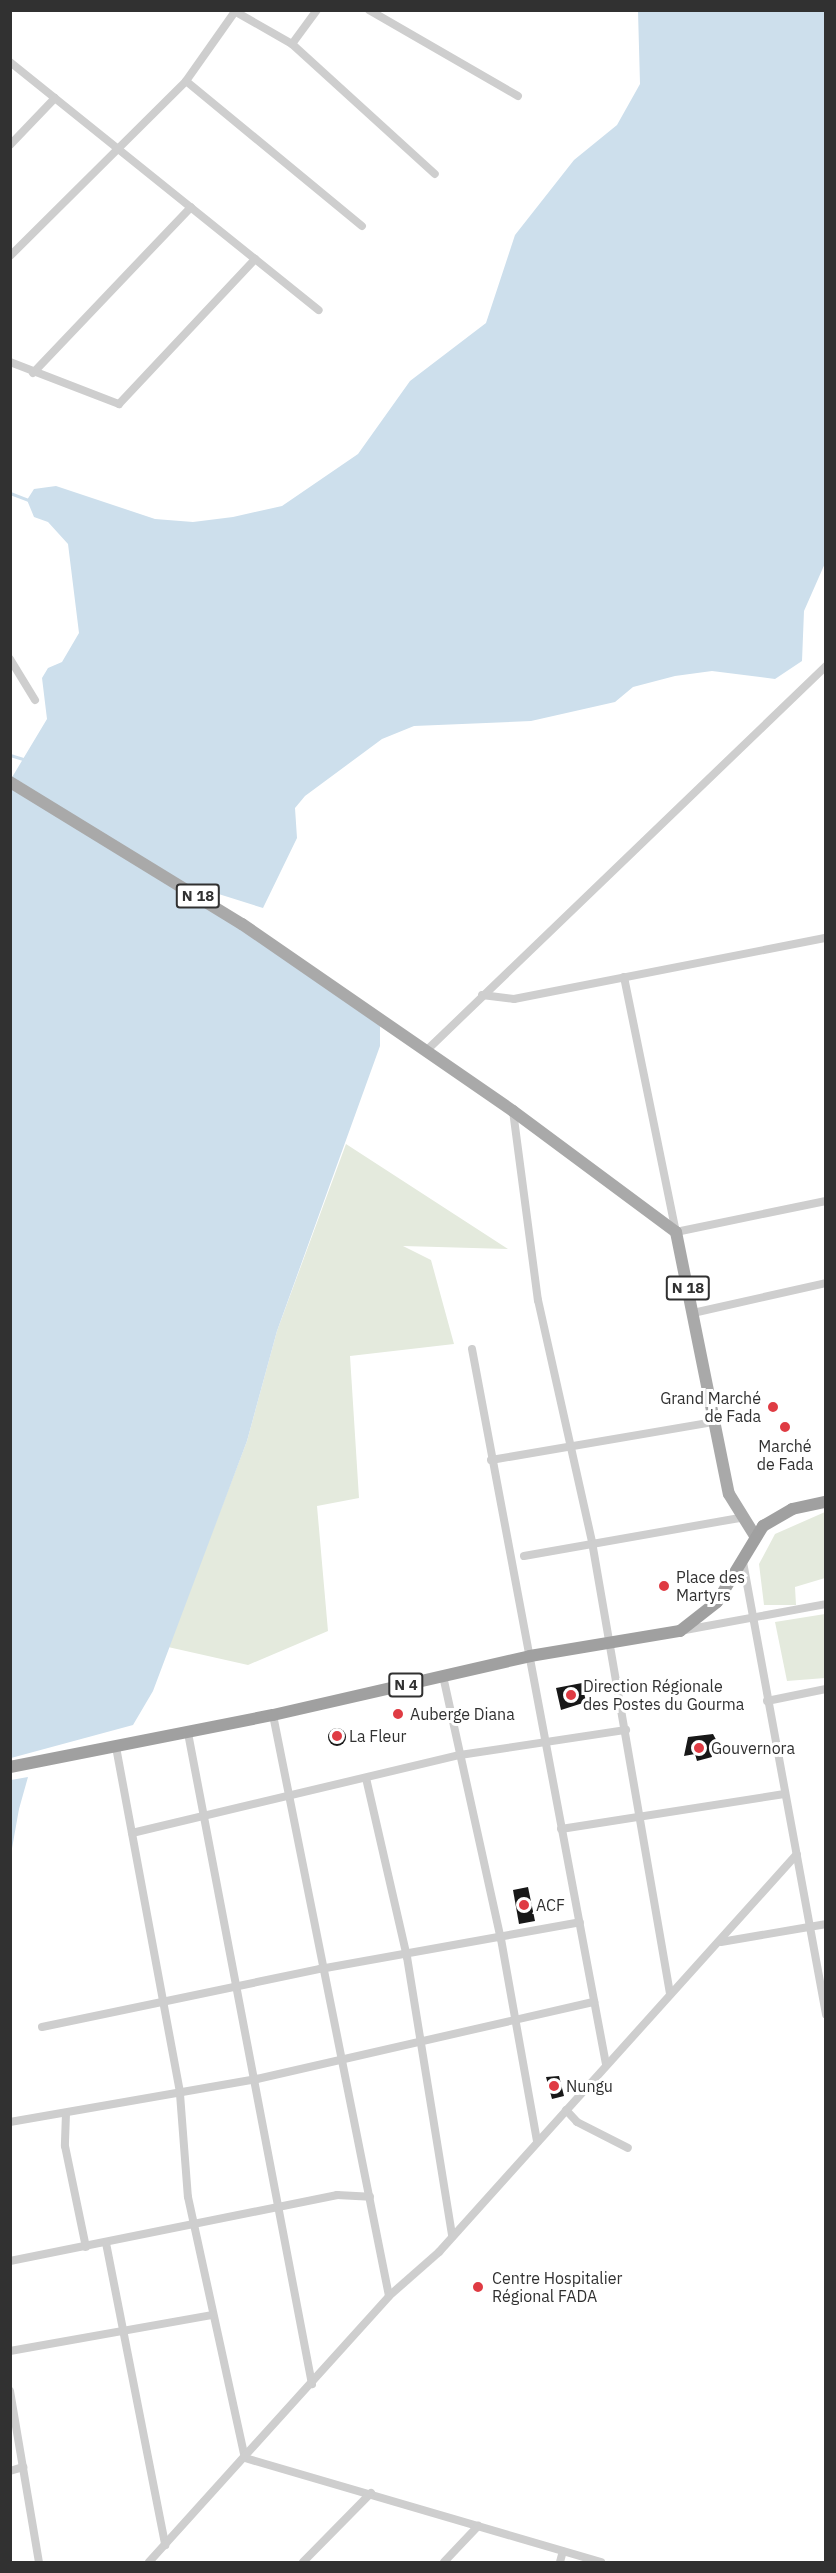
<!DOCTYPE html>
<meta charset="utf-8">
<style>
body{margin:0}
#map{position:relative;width:836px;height:2573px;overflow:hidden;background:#fff;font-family:"IBM Plex Sans",sans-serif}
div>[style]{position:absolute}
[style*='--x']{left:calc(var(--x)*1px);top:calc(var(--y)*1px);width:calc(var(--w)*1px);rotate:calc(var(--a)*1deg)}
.green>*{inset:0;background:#e4eadd}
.water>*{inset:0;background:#cddfec}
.stream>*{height:3px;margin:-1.5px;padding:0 1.5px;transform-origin:1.5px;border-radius:1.5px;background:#cddfec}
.building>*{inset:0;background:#181818}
.round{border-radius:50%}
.minor>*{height:8px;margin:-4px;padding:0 4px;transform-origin:4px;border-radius:4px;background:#cecece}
.primary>*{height:12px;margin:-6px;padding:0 6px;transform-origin:6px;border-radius:6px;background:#a9a9a9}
.trunk>*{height:12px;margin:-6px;padding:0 6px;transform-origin:6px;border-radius:6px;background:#a0a0a0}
.dots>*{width:16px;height:16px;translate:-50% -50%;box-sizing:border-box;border:3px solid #fff;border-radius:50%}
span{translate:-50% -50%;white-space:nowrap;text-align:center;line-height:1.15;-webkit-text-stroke:6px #fff;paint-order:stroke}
.shield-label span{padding:2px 4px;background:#fff;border:2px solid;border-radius:4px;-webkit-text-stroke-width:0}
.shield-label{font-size:15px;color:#313131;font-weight:700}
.poi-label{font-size:16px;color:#313131}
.right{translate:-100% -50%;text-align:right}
.left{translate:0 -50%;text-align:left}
.frame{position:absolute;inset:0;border:12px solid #313131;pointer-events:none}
</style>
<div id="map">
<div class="green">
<i style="clip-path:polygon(346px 1144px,508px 1249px,403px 1246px,431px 1260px,454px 1344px,350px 1356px,359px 1498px,317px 1506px,328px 1631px,248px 1665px,168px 1647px,247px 1441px,277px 1331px)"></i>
<i style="clip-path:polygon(825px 1512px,825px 1578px,795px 1587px,796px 1605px,764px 1605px,759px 1564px,775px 1534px)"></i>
<i style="clip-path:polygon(825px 1614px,825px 1678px,787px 1681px,775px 1622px)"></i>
</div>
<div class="water">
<i style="clip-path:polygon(638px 11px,825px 11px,826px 561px,804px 611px,802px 661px,775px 679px,712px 671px,675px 676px,633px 687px,615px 702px,531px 721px,414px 726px,382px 739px,305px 796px,295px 808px,297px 838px,263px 908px,174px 880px,380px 1018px,380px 1046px,277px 1331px,247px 1441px,153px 1691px,133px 1725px,11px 1758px,11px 779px,47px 719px,42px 678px,48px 668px,62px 662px,79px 633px,68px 544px,48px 522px,34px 517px,27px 500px,34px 489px,56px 486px,155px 519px,193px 522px,233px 517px,282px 506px,358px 454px,410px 381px,486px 323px,515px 235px,574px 160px,617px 125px,640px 84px)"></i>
<i style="clip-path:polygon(28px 1777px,19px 1809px,11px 1854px,11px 1780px)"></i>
</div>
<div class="stream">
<i style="--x:10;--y:493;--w:22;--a:21"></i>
<i style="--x:10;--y:755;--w:17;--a:17"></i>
</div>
<div class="building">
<i style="clip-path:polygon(582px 1683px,586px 1702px,561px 1710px,556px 1688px)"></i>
<i class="round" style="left:328px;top:1728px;width:18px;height:18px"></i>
<i style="clip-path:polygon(713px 1734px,720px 1747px,710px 1750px,712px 1757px,697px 1761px,695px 1754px,684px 1756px,688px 1737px)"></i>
<i style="clip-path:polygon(528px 1887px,535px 1921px,519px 1924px,513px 1890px)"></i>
<i style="clip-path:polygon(559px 2076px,564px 2096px,552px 2099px,546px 2077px)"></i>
</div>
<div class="minor">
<i style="--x:369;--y:10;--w:172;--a:30"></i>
<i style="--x:236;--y:12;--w:64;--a:29.7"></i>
<i style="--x:292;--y:44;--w:193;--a:42.3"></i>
<i style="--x:292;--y:44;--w:42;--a:-53.7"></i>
<i style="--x:10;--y:62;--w:396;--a:38.8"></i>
<i style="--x:186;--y:81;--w:228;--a:39.5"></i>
<i style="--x:10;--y:145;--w:65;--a:-46.2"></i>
<i style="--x:10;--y:256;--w:248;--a:-44.8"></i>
<i style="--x:186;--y:81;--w:87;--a:-54.8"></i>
<i style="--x:10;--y:362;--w:117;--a:21.1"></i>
<i style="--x:119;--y:404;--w:199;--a:-46.8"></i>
<i style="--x:33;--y:373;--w:229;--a:-46.4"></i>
<i style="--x:10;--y:659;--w:48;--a:58.6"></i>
<i style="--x:624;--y:977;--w:260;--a:78.5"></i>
<i style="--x:676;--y:1232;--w:153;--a:-11.7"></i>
<i style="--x:482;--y:995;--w:32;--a:7"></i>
<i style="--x:514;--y:999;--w:318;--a:-11.1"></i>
<i style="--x:427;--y:1050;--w:554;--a:-43.9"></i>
<i style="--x:513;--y:1111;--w:191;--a:82.5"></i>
<i style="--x:538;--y:1300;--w:248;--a:77.4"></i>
<i style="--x:592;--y:1542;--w:459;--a:80.2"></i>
<i style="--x:693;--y:1313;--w:136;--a:-12.7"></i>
<i style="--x:472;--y:1349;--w:727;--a:79.39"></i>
<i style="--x:491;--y:1460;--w:225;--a:-9.7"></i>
<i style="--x:524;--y:1556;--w:219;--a:-10"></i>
<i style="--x:743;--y:1562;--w:460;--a:79.6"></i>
<i style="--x:685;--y:1630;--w:143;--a:-10.4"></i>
<i style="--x:443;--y:1676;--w:269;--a:77.6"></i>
<i style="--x:501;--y:1939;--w:206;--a:79.9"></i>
<i style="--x:767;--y:1701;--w:60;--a:-11.5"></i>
<i style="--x:273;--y:1715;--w:592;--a:78.71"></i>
<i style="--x:188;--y:1733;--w:663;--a:79.22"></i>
<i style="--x:116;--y:1747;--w:353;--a:79.5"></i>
<i style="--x:180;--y:2094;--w:103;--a:85.6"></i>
<i style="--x:188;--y:2197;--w:267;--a:77.7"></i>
<i style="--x:245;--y:2458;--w:371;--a:16.3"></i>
<i style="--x:366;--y:1778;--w:184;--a:77.1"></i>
<i style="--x:407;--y:1957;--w:283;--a:80.8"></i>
<i style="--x:561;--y:1829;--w:226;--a:-8.9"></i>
<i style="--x:132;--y:1833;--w:337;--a:-13.4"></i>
<i style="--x:460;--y:1755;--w:168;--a:-8.6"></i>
<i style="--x:721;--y:1942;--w:107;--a:-9.7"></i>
<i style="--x:42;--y:2027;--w:284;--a:-11.8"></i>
<i style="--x:320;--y:1969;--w:264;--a:-10.2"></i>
<i style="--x:566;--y:2110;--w:16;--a:47"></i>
<i style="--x:577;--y:2122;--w:57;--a:27"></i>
<i style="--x:66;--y:2113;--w:33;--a:92"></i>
<i style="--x:65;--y:2146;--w:103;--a:78.3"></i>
<i style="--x:10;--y:2122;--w:251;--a:-9.9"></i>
<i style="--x:257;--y:2079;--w:346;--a:-12.9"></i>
<i style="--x:106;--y:2243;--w:308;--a:78.9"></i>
<i style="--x:10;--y:2261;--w:334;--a:-11.4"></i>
<i style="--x:337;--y:2195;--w:33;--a:3"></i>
<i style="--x:10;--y:2351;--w:206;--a:-10.1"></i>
<i style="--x:10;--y:2391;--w:173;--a:80.4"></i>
<i style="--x:10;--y:2471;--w:14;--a:-17"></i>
<i style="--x:149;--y:2562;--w:358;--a:-47.9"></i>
<i style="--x:389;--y:2296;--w:67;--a:-41.3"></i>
<i style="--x:439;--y:2252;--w:535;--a:-48.03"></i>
<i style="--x:303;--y:2562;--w:97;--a:-45.4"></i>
<i style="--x:444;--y:2562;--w:50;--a:-46.6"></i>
<i style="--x:560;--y:2562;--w:11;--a:-75"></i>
</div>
<div class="primary">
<i style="--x:10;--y:782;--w:272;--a:31.5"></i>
<i style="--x:242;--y:924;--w:329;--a:34.6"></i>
<i style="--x:513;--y:1111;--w:203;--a:36.6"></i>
<i style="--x:676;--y:1232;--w:267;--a:78.6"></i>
<i style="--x:729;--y:1494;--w:49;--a:58.2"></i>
</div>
<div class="trunk">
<i style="--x:10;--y:1767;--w:268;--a:-11.2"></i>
<i style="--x:273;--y:1715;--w:264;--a:-12.9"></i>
<i style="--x:530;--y:1656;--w:152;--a:-9.5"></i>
<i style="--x:680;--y:1631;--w:47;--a:-38.1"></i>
<i style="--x:717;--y:1602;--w:89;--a:-58.8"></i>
<i style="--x:763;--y:1526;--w:34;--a:-30"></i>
<i style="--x:792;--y:1509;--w:35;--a:-12"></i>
</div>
<div class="dots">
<i style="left:773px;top:1407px;background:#df3b43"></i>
<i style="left:785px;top:1427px;background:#df3b43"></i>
<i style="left:664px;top:1586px;background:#df3b43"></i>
<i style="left:571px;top:1695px;background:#df3b43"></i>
<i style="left:398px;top:1714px;background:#df3b43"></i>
<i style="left:337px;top:1736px;background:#df3b43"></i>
<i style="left:699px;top:1748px;background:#df3b43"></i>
<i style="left:524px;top:1905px;background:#df3b43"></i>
<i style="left:554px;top:2086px;background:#df3b43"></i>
<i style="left:478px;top:2287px;background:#df3b43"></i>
</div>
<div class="shield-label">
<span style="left:198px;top:896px">N 18</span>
<span style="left:688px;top:1288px">N 18</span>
<span style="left:406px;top:1685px">N 4</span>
</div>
<div class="poi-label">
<span class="right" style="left:761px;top:1407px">Grand Marché<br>de Fada</span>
<span style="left:785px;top:1455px">Marché<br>de Fada</span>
<span class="left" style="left:676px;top:1586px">Place des<br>Martyrs</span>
<span class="left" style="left:583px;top:1695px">Direction Régionale<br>des Postes du Gourma</span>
<span class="left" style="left:410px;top:1714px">Auberge Diana</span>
<span class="left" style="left:349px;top:1736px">La Fleur</span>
<span class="left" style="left:711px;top:1748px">Gouvernora</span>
<span class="left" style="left:536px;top:1905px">ACF</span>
<span class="left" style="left:566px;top:2086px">Nungu</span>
<span class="left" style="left:492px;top:2287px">Centre Hospitalier<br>Régional FADA</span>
</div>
<div class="frame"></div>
</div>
